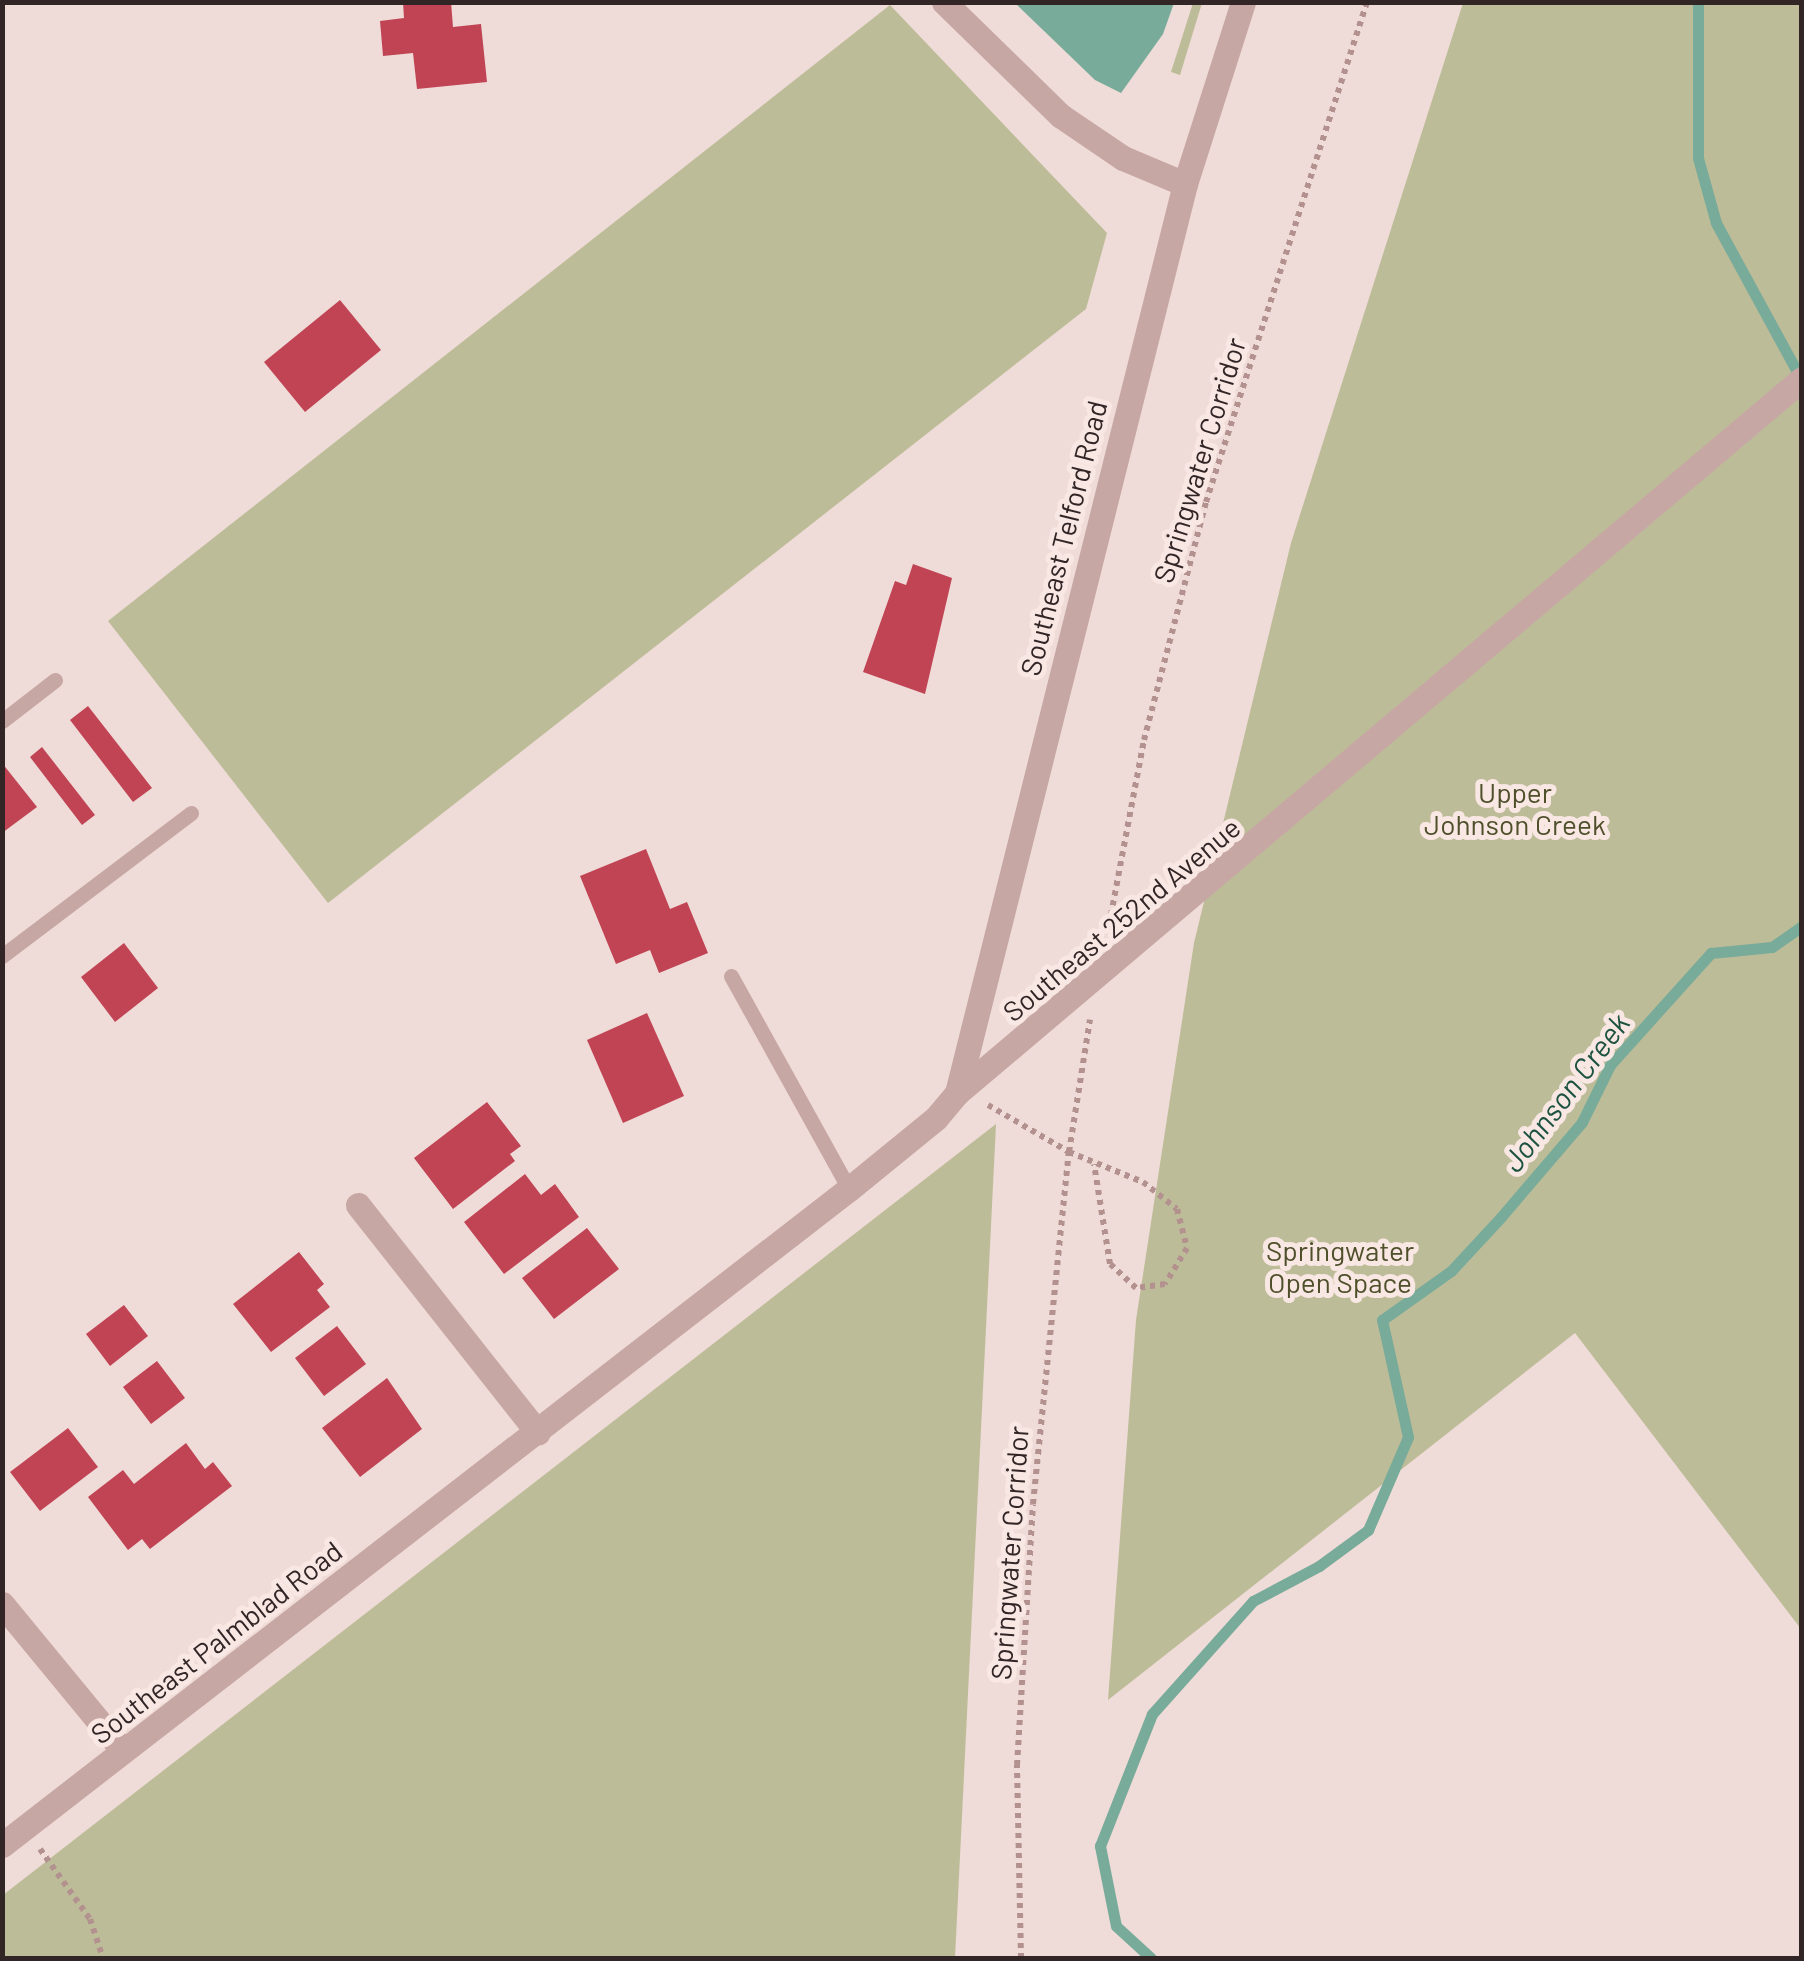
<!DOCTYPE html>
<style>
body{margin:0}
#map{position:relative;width:1804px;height:1961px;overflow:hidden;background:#efdbd7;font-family:Barlow,sans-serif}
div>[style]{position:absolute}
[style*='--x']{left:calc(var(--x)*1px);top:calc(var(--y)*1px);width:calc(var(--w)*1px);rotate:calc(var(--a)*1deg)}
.green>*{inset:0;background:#bdbc98}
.water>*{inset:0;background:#78ab9a}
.stream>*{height:11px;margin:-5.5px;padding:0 5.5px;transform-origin:5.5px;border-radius:5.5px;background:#78ab9a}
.building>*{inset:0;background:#c14455}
.path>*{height:6px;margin-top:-3px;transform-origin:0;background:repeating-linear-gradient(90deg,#b2918f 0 5px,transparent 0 10px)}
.service>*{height:15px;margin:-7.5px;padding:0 7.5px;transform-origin:7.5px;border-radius:7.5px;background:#c7a7a4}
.minor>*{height:25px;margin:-12.5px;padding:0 12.5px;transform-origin:12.5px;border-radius:12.5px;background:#c7a7a4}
.tertiary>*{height:25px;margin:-12.5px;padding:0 12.5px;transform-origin:12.5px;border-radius:12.5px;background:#c7a7a4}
span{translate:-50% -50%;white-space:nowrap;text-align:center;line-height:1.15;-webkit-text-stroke:10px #f8e7e3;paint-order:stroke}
.street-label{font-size:28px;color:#322526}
.park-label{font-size:28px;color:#4f4f2a}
.water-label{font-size:30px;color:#1d5241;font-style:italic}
.frame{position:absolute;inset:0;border:5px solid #322526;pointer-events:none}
</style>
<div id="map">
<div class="green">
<i style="clip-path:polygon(1193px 3px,1202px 3px,1180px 75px,1171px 72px)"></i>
<i style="clip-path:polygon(1463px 3px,1801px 3px,1801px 1629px,1575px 1333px,1108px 1700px,1136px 1320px,1194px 943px,1291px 543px)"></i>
<i style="clip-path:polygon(890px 5px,1107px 233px,1086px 309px,328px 903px,108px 621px)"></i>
<i style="clip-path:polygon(996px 1124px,955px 1958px,3px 1958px,3px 1895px)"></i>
</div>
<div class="water">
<i style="clip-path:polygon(1015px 3px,1174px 3px,1163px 34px,1121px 93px,1095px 80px)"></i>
</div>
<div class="stream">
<i style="--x:1698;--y:2;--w:156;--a:90"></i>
<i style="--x:1698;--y:158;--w:67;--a:74.5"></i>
<i style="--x:1716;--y:223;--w:178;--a:61.4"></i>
<i style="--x:1151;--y:1958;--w:47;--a:-137.6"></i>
<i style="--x:1116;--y:1926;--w:82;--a:-101.3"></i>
<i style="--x:1100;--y:1846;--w:142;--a:-68.5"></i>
<i style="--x:1152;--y:1714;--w:152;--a:-48.2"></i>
<i style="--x:1253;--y:1601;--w:75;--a:-27.9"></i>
<i style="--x:1319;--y:1566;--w:61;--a:-36.3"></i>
<i style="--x:1368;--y:1530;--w:101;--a:-66.7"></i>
<i style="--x:1408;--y:1437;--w:120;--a:-102.5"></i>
<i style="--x:1382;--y:1320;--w:85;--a:-35.4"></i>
<i style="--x:1451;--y:1271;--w:74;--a:-47.2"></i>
<i style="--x:1501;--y:1217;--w:125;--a:-49.5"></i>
<i style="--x:1582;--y:1122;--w:64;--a:-63.8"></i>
<i style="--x:1610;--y:1065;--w:151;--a:-48"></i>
<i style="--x:1711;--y:953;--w:61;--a:-5.6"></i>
<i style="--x:1772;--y:947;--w:37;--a:-35"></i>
</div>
<div class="building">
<i style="clip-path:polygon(403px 2px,451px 2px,453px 27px,481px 24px,487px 82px,417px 89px,413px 53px,383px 56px,380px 21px,404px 18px)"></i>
<i style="clip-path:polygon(340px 300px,381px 350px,305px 412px,264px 362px)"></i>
<i style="clip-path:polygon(913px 564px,952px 578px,925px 694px,863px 672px,895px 581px,906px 585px)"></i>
<i style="clip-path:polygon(88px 706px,152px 788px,133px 802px,70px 720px)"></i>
<i style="clip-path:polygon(42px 747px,95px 815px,82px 825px,30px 757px)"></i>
<i style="clip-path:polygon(2px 763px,37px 807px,2px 833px)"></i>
<i style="clip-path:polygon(646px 849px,670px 909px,687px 902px,708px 953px,659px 973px,650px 950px,616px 964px,580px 876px)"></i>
<i style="clip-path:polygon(124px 943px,158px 988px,115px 1022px,81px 977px)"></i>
<i style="clip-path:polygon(647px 1013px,684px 1096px,623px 1123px,587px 1040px)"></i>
<i style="clip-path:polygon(487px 1102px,521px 1146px,510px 1154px,515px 1161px,453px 1209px,414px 1158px)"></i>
<i style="clip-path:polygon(525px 1174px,541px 1195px,555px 1184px,579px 1217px,504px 1274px,464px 1222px)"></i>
<i style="clip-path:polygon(587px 1228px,619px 1269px,554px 1319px,522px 1278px)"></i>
<i style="clip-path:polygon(299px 1252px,324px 1284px,317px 1290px,330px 1307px,271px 1352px,233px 1304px)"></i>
<i style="clip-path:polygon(124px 1305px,148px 1336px,110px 1366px,86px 1334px)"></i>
<i style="clip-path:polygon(337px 1326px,366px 1364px,324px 1396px,295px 1358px)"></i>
<i style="clip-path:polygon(157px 1361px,185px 1398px,151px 1424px,123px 1387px)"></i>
<i style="clip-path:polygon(387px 1378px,422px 1429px,360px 1477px,322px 1428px)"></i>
<i style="clip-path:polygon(68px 1428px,98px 1467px,40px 1511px,10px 1472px)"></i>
<i style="clip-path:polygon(186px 1443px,205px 1469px,213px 1462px,232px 1486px,150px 1549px,142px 1539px,128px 1550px,88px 1497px,123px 1470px,134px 1484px)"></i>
</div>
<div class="path">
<i style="--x:1109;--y:925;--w:188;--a:-79.3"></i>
<i style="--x:1144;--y:740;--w:246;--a:-75.4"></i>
<i style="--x:1206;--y:502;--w:525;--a:-72.15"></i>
<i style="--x:988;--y:1105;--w:94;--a:30.1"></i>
<i style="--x:1069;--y:1152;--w:80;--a:22.1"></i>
<i style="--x:1143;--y:1182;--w:43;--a:38.5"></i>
<i style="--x:1177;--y:1209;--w:40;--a:75.6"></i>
<i style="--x:1187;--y:1248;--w:42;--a:121.4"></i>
<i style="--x:1165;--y:1284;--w:29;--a:172"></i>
<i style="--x:1136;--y:1288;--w:35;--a:-137"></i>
<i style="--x:1110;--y:1264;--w:101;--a:-99.1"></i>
<i style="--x:40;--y:1849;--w:86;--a:54.5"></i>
<i style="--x:90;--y:1919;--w:41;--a:71.6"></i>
<i style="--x:1021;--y:1958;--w:193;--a:-91.2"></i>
<i style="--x:1017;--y:1765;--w:261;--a:-86.5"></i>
<i style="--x:1033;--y:1504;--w:354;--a:-84.2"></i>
<i style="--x:1069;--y:1152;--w:134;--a:-81"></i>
</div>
<div class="service">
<i style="--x:2;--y:721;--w:67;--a:-37.7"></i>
<i style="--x:2;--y:956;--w:237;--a:-37.1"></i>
<i style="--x:731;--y:976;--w:244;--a:61"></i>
</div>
<div class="minor">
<i style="--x:944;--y:2;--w:163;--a:44.3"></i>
<i style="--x:1061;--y:116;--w:75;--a:34.1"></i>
<i style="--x:1123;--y:158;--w:67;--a:22.8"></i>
<i style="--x:957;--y:1093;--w:1106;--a:-40.2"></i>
<i style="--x:358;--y:1205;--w:290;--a:51.7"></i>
<i style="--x:2;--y:1604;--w:190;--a:50.5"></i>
</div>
<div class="tertiary">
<i style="--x:2;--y:1845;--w:1071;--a:-37.76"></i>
<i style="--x:849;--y:1189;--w:112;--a:-39.2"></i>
<i style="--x:936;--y:1118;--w:33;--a:-50"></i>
<i style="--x:957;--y:1093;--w:937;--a:-75.92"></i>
<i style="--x:1185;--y:184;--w:191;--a:-72.3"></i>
</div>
<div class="street-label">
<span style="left:1199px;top:460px;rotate:-73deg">Springwater Corridor</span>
<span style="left:1063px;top:538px;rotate:-76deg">Southeast Telford Road</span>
<span style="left:1121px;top:919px;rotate:-40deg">Southeast 252nd Avenue</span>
<span style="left:1009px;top:1553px;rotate:-86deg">Springwater Corridor</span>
<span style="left:216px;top:1642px;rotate:-38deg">Southeast Palmblad Road</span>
</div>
<div class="park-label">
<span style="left:1515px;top:808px">Upper<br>Johnson Creek</span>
<span style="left:1340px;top:1266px">Springwater<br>Open Space</span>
</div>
<div class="water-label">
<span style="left:1565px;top:1092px;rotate:-53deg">Johnson Creek</span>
</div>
<div class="frame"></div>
</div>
